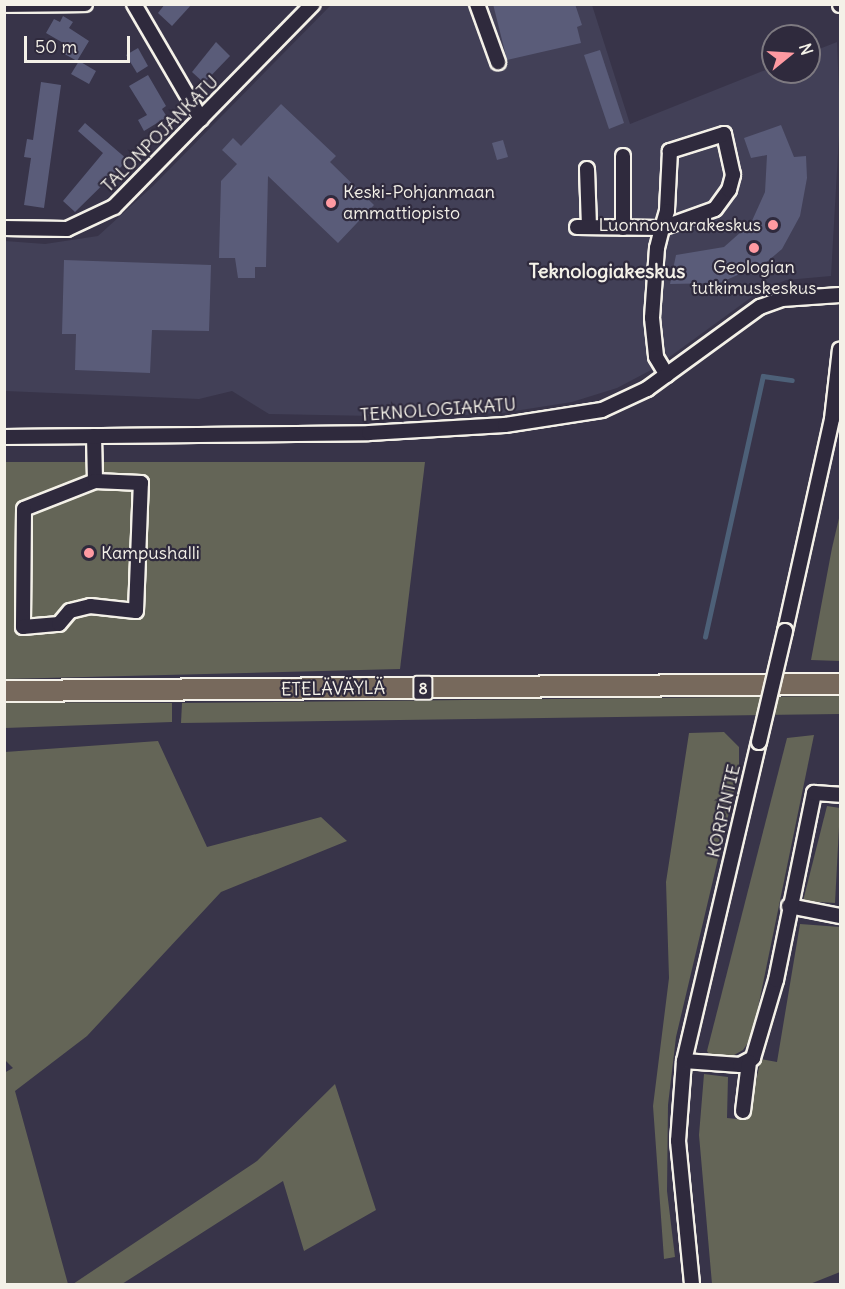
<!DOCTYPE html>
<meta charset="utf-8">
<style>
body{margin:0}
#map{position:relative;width:845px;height:1289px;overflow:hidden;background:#383449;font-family:Delius,sans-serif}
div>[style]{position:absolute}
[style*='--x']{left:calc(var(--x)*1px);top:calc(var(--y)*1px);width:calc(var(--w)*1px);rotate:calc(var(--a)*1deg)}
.built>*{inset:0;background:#424057}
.green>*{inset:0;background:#646557}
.stream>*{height:4.5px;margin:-2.25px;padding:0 2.25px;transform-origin:2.25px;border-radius:2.25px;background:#4d6078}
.building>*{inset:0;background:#5a5c79}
.roads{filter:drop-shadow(2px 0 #f4f1e8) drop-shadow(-2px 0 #f4f1e8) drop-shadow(0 2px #f4f1e8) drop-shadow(0 -2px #f4f1e8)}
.minor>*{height:14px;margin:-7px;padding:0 7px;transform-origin:7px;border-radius:7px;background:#2f2a3d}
.highway>*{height:20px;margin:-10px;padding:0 10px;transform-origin:10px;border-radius:10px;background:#77695c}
.bridges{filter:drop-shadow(2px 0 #f4f1e8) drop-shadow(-2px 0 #f4f1e8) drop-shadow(0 2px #f4f1e8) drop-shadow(0 -2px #f4f1e8)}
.minor-bridge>*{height:14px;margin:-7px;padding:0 7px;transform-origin:7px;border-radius:7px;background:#2f2a3d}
.dots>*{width:16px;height:16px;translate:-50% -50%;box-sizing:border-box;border:3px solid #2f2a3d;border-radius:50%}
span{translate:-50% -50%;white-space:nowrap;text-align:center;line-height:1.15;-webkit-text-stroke:4.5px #2f2a3d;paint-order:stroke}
.shield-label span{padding:2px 4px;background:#2f2a3d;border:2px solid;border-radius:4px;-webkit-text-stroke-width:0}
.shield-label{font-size:16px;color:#f4f1e8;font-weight:700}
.street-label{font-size:18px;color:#f4f1e8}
.poi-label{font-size:18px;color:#f4f1e8}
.left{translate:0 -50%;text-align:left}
.right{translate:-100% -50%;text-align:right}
.neighbourhood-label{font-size:20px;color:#f4f1e8;font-weight:700}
.frame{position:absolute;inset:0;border:6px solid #f4f1e8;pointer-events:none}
.north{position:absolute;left:761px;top:24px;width:60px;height:60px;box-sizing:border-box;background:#2f2a3d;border:2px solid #7e7a81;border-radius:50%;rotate:72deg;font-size:16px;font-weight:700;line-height:24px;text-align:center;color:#f4f1e8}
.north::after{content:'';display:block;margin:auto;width:21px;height:27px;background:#ff9aa2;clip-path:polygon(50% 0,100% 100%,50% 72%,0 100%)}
.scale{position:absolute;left:24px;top:36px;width:106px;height:27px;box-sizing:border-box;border:3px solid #f4f1e8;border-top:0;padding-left:8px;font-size:18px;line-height:21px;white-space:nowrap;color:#f4f1e8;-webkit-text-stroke:4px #2f2a3d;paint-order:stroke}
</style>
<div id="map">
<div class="built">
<i style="clip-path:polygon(331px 5px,592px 5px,630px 124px,773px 67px,773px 72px,809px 72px,809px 53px,837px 42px,840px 118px,831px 276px,786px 280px,760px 291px,653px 369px,617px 388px,572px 402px,502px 413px,427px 417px,269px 414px,232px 391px,199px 399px,5px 391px,5px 241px,45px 244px,98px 236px,153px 186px)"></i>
</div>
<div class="green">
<i style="clip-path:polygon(4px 462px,425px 462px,400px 669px,5px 679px)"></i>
<i style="clip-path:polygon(840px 514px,840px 661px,811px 660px,832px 548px)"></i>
<i style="clip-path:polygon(840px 696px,840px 714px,181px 723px,182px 703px)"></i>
<i style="clip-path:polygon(5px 702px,172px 703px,172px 722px,5px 728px)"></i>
<i style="clip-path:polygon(724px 732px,739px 747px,739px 770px,676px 1037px,668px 1105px,667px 1191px,675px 1257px,664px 1259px,653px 1106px,669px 978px,666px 882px,689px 733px)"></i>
<i style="clip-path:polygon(814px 735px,752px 1037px,743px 1050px,727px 1059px,712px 1058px,707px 1051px,787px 738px)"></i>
<i style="clip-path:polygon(158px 741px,207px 847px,321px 817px,347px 841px,221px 892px,87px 1036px,15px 1091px,68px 1284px,5px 1284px,4px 1073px,13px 1068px,4px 1059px,5px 752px)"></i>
<i style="clip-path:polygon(827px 806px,840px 808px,835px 903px,803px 901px)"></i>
<i style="clip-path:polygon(800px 924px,840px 927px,840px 1272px,810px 1284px,712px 1284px,699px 1135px,704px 1074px,728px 1077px,727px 1118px,747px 1120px,761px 1059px,777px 1062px)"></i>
<i style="clip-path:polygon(335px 1084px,376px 1210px,304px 1251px,283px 1181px,122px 1284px,73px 1284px,257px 1161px)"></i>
</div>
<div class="stream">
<i style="--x:705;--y:637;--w:267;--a:-77.5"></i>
<i style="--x:763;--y:376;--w:29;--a:8"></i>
</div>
<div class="building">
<i style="clip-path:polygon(165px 4px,192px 4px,172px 26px,158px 13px)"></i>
<i style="clip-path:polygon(493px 4px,575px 4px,582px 25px,577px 27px,581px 43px,507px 60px)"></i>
<i style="clip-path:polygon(63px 16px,73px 22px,69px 28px,89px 41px,77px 61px,61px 52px,65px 44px,46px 33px,54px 19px,60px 22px)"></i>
<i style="clip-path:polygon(216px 42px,230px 56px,204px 83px,192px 72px)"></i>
<i style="clip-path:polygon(138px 48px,148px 66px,137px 73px,126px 55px)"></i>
<i style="clip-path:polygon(600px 50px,624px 123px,609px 129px,584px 55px)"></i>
<i style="clip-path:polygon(79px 61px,96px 71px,89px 84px,71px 74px)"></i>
<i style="clip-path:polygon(148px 75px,166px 106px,162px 109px,167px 117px,144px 131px,138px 120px,147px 115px,129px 86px)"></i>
<i style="clip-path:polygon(41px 82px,61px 85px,44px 208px,24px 205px,31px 158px,24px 157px,27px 139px,33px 140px)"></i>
<i style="clip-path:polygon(281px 104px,336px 156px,330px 162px,374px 205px,338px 243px,268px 176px,266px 267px,255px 267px,255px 278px,238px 278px,235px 258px,219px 258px,221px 181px,237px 164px,222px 150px,233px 138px,241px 146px)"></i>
<i style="clip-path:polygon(85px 123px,128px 160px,75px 212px,63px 201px,103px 153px,78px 131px)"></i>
<i style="clip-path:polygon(781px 125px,794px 157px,806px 156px,807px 178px,800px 216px,782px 249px,768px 261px,720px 283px,670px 284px,676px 255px,724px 247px,751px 223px,765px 192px,767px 155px,751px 158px,744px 138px)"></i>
<i style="clip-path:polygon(503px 140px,508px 157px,497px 160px,492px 143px)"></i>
<i style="clip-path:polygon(64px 260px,211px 265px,209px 331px,152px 330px,150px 373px,75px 370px,76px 334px,62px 334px)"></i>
</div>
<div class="roads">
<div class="minor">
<i style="--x:134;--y:4;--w:133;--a:59.8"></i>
<i style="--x:477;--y:4;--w:62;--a:70.1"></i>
<i style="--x:840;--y:4;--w:1;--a:90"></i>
<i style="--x:4;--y:5;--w:81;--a:-0.7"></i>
<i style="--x:623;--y:156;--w:72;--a:90"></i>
<i style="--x:587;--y:169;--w:58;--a:88"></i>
<i style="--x:577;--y:227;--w:85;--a:0.7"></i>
<i style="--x:662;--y:228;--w:56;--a:-19.7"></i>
<i style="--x:715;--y:209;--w:24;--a:-54"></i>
<i style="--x:729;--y:190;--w:16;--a:-75"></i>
<i style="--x:733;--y:175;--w:42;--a:-102.4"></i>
<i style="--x:724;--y:134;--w:57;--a:162.5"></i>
<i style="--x:670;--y:151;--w:60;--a:92.9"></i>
<i style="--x:667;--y:211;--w:18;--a:106"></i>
<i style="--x:662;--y:228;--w:21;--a:104"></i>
<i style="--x:657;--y:248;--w:70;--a:94.1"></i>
<i style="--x:652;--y:318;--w:39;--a:84"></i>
<i style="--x:656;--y:357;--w:21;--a:59"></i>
<i style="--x:4;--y:228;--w:63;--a:0.9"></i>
<i style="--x:67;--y:229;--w:52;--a:-25.1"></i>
<i style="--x:114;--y:207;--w:284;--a:-45.6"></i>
<i style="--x:94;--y:436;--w:45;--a:88.7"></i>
<i style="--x:95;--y:481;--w:76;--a:158.5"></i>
<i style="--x:24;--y:509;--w:118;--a:90.5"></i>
<i style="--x:23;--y:627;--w:36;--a:-5"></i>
<i style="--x:59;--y:624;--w:17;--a:-50"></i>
<i style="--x:70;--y:611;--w:21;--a:-14"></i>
<i style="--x:90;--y:606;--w:46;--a:6.2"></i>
<i style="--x:136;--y:611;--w:128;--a:-87.8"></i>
<i style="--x:141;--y:483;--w:46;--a:-177.5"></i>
<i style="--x:4;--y:437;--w:365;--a:-0.6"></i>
<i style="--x:369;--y:433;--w:136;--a:-3.4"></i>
<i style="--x:505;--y:425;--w:98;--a:-8.8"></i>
<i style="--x:602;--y:410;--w:50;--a:-25"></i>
<i style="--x:647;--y:389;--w:140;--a:-36"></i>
<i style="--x:760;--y:307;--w:23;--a:-20"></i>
<i style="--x:782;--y:299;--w:58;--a:-3.9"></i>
<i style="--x:785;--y:631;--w:217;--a:-77.5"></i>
<i style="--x:832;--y:419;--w:70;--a:-83.5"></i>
<i style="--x:789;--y:906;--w:52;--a:11.1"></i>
<i style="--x:684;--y:1061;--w:56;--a:4.1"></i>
<i style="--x:740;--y:1065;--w:15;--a:-28"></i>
<i style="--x:753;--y:1058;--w:81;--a:-73.6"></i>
<i style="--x:776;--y:980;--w:191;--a:-78.5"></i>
<i style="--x:814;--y:793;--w:26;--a:4"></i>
<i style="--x:743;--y:1111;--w:49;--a:-83"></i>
<i style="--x:692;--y:1284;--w:144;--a:-95.6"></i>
<i style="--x:678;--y:1141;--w:80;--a:-85.7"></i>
<i style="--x:684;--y:1061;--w:328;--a:-76.8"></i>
</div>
<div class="highway">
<i style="--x:4;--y:691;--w:836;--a:-0.48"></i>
</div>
</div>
<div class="bridges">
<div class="minor-bridge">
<i style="--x:759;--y:742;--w:114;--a:-76.8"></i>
</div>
</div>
<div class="dots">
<i style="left:331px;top:203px;background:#ff9aa2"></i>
<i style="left:773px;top:225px;background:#ff9aa2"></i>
<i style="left:754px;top:248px;background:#ff9aa2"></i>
<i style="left:89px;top:553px;background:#ff9aa2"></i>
</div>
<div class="shield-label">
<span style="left:423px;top:688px">8</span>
</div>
<div class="street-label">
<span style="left:160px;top:134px;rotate:-45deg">TALONPOJANKATU</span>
<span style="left:438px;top:410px;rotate:-4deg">TEKNOLOGIAKATU</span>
<span style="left:333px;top:689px;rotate:-1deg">ETELÄVÄYLÄ</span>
<span style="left:724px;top:811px;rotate:-77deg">KORPINTIE</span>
</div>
<div class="poi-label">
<span class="left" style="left:343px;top:203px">Keski-Pohjanmaan<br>ammattiopisto</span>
<span class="right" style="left:761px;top:225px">Luonnonvarakeskus</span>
<span style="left:754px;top:278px">Geologian<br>tutkimuskeskus</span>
<span class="left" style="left:101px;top:553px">Kampushalli</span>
</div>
<div class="neighbourhood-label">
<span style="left:607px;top:270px">Teknologiakeskus</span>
</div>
<div class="frame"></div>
<div class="north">N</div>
<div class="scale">50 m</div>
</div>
